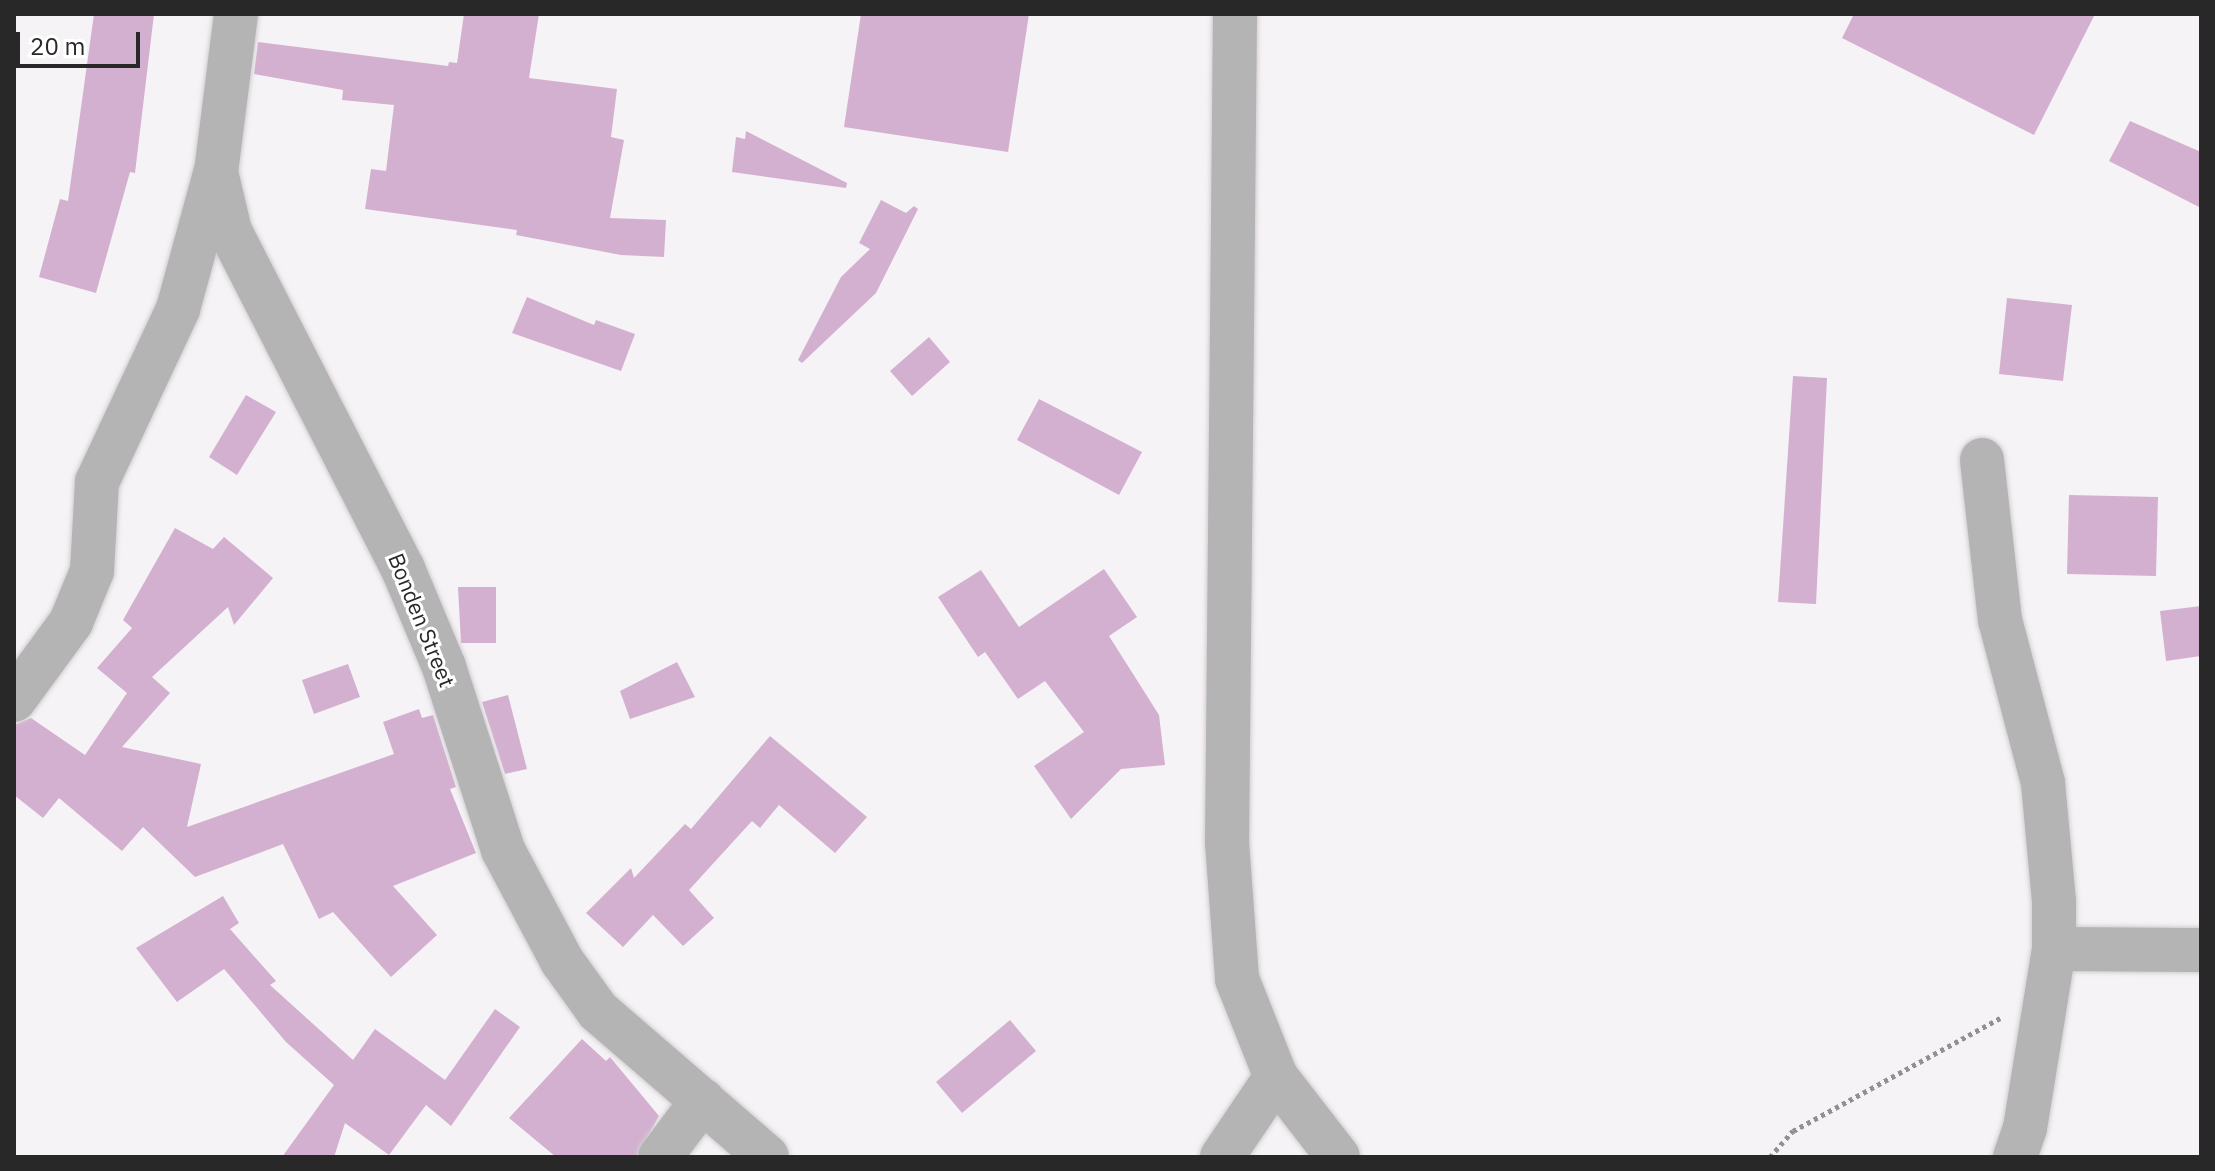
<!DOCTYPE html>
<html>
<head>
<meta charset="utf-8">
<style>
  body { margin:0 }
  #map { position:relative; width:2215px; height:1171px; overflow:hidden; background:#f6f3f6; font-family:"IBM Plex Sans",sans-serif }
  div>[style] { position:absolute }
  .building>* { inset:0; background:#d4b0d0 }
  .path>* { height:5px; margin-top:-2.5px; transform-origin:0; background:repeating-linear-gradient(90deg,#929092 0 4px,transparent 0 8px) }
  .roads { filter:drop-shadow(0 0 2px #d1ced1) drop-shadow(0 0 2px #d1ced1) }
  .minor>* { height:44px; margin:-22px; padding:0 22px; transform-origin:22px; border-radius:22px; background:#b5b4b5 }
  span { translate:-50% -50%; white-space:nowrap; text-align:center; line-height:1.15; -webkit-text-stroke:6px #fff; paint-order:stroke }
  .street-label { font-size:22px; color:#292829 }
  .frame { position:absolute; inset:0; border:16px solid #292829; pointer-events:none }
  .scale { position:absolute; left:16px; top:32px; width:124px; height:36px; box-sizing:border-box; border:4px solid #292829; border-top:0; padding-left:10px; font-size:24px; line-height:28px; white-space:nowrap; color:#292829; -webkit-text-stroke:6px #fff; paint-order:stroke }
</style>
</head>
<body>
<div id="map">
  <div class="building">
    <div style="clip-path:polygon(94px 14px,154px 14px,135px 173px,130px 172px,96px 293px,39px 277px,60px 199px,68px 201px)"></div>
    <div style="clip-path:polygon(464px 14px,539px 14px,529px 78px,617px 89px,611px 137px,624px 140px,610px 218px,666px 220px,664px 257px,621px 255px,516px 235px,517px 230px,365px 209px,371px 169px,386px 171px,394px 105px,342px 100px,343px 90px,254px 74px,258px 42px,448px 66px,449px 62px,457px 63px)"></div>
    <div style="clip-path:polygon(861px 14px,1029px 14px,1008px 152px,844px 127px)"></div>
    <div style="clip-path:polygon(1854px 14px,2095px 14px,2034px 135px,1842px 38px)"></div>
    <div style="clip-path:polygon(2130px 121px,2201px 152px,2201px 208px,2109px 161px)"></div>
    <div style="clip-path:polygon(746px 131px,847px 183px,846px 188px,732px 172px,736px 137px,745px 139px)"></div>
    <div style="clip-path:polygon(881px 200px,906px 213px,914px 206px,918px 209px,876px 293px,802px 363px,798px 360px,841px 277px,870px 249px,859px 243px)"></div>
    <div style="clip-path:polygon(527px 297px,594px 325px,596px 320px,635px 334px,621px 371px,512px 333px)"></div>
    <div style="clip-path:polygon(2007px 298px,2072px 305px,2063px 381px,1999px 374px)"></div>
    <div style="clip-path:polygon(929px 337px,950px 362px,912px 396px,890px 371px)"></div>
    <div style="clip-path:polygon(1793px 376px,1827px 378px,1816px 604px,1778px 602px)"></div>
    <div style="clip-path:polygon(246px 395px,276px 412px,237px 475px,209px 457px)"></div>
    <div style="clip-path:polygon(1039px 399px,1142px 452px,1119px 495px,1017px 440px)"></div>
    <div style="clip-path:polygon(2069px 495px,2158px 497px,2156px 576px,2067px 574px)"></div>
    <div style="clip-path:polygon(175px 528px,213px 549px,224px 537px,273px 578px,234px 625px,228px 607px,152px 677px,170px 693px,122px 747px,201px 764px,187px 827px,394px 754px,383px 722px,419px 709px,422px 718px,433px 715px,456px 787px,450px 789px,476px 853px,393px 886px,437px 935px,391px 977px,333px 912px,319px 919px,283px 844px,195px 877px,143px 827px,122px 851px,59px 798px,43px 818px,14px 795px,14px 725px,31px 718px,85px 755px,127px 693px,97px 668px,132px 628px,123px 620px)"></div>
    <div style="clip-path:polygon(1104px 569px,1137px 617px,1109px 636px,1159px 715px,1165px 765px,1121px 769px,1071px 819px,1034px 766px,1084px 732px,1045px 681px,1018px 699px,985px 652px,978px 657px,938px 597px,981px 570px,1019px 627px)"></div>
    <div style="clip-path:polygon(458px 587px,496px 587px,496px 643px,461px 643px)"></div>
    <div style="clip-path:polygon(2201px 606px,2201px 656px,2166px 661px,2160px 611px)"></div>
    <div style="clip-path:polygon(677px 662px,695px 697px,630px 719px,620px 691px)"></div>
    <div style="clip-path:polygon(348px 664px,360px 697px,314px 714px,302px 680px)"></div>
    <div style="clip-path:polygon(508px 695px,527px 769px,505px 774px,482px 702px)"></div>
    <div style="clip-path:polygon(770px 736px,867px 817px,835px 853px,779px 805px,760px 828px,752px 821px,689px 890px,714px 918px,683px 946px,653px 915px,623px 947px,586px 913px,631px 868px,634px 878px,685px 824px,691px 829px)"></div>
    <div style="clip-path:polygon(223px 896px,239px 923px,230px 929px,276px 981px,270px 985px,353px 1060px,375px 1029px,445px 1080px,495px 1009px,520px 1027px,451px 1126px,426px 1105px,389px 1155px,345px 1123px,334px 1157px,282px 1157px,334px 1085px,286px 1042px,224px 969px,177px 1002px,136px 948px)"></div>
    <div style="clip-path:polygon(1010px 1020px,1036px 1051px,962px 1113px,936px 1082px)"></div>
    <div style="clip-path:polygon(582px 1039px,606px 1061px,610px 1057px,659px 1116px,636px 1157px,556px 1157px,509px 1118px)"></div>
  </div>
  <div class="path">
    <div style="left:1770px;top:1157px;width:35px;rotate:-49deg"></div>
    <div style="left:1793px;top:1131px;width:236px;rotate:-28.6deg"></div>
  </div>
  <div class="roads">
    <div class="minor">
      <div style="left:236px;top:14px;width:159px;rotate:97.2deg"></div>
      <div style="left:216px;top:172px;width:61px;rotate:76.7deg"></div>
      <div style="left:230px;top:231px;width:380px;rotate:62.9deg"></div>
      <div style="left:403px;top:569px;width:106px;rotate:67.3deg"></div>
      <div style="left:444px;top:667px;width:192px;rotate:72.1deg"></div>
      <div style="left:503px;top:850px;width:126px;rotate:62deg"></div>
      <div style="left:562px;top:961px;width:62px;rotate:54.2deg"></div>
      <div style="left:598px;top:1011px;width:223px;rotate:40.8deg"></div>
      <div style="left:1235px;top:14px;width:828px;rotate:90.55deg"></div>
      <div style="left:1227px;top:842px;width:137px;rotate:85.8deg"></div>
      <div style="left:1237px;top:979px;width:105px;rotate:68.3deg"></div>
      <div style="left:1276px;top:1077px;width:101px;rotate:52.2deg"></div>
      <div style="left:1982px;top:460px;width:161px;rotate:83.6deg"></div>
      <div style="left:2000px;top:620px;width:169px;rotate:75.2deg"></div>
      <div style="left:2043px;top:783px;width:120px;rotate:84.7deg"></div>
      <div style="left:2054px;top:902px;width:47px;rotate:90deg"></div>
      <div style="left:2054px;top:949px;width:181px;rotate:99.2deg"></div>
      <div style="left:2025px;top:1128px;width:31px;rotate:109deg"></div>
      <div style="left:14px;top:700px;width:97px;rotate:-53.8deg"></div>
      <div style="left:71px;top:622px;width:55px;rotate:-67.6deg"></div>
      <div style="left:92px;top:571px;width:89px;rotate:-86.8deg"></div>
      <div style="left:97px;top:482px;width:191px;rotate:-64.9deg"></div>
      <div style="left:178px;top:309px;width:140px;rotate:-74.7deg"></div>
      <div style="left:2054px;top:949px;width:147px;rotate:0.4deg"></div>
      <div style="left:660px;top:1157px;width:71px;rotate:-53deg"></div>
      <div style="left:1222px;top:1157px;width:97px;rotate:-56deg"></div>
    </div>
  </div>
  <div class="street-label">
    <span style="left:422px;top:620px;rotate:68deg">Bonden Street</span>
  </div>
  <div class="frame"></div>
  <div class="scale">20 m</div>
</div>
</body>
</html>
